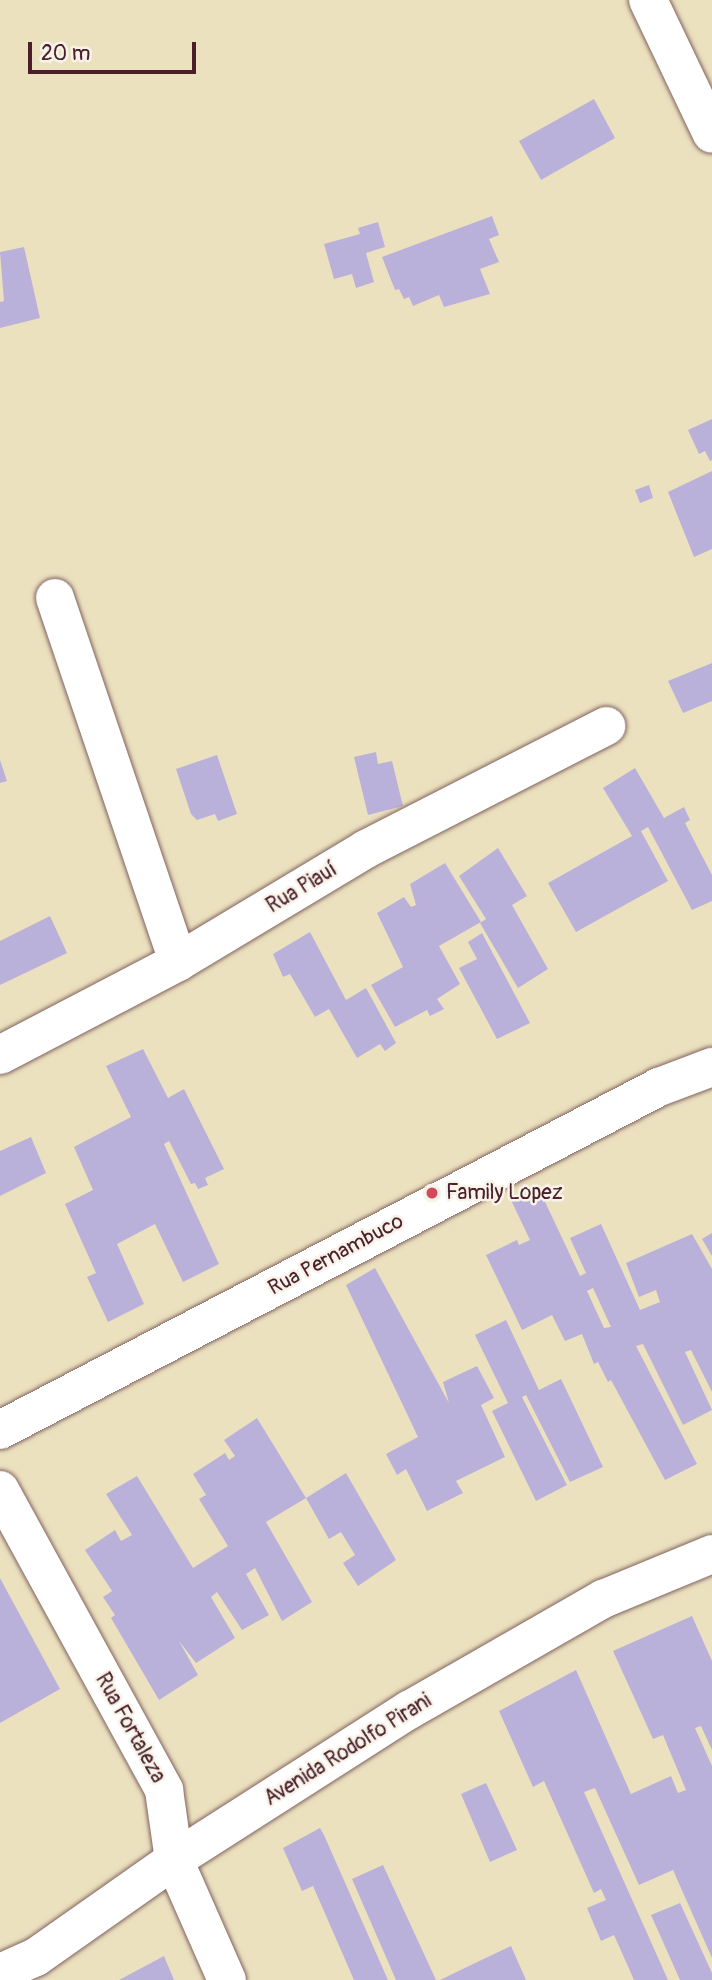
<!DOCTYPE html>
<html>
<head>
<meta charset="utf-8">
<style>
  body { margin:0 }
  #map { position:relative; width:712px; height:1980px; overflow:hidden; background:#ebe1bf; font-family:Pangolin,sans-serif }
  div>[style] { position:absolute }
  .building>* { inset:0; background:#bab1db }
  .roads { filter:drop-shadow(0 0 2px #82635f) drop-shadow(0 0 2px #82635f) }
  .minor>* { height:38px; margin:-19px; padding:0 19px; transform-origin:19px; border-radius:19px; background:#fff }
  .secondary>* { height:38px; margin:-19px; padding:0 19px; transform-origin:19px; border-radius:19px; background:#fff }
  .dots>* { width:19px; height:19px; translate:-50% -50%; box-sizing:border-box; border:4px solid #f7f3e8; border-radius:50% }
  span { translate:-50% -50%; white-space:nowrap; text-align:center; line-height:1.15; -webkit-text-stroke:5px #f7f3e8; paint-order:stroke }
  .street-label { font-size:21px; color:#4a1f2b }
  .poi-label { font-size:21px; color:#4a1f2b }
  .left { translate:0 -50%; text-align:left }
  .scale { position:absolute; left:28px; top:42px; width:168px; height:32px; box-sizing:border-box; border:4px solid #4a1f2b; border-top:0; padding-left:9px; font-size:21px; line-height:24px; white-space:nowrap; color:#4a1f2b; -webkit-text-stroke:5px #f7f3e8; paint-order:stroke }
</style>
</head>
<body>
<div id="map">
  <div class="building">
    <div style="clip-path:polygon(594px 99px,615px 138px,541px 180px,519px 141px)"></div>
    <div style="clip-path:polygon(492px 216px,499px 235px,489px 239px,499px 262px,480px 269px,490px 294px,444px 307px,439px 295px,413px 306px,409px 297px,404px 299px,399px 289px,395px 290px,382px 257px)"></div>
    <div style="clip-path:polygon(378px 222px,385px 247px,366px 253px,374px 282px,356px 288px,352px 274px,334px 279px,324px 244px,360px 234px,358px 228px)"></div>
    <div style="clip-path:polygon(24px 247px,40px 318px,0 328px,0 302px,4px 301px,0 252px)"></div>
    <div style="clip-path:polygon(712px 419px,712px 460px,710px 461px,705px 451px,699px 454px,688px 430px)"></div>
    <div style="clip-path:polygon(712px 471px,712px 549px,694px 557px,668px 492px)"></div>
    <div style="clip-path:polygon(649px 485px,653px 498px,640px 503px,635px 490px)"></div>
    <div style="clip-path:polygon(712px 663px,712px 701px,683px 713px,668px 681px)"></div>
    <div style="clip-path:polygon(376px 752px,378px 764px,392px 761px,403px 806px,368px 815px,354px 757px)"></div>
    <div style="clip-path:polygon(217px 755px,237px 814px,218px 821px,215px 814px,197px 820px,191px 814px,176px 769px)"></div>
    <div style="clip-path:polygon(0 760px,7px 781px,0 783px)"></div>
    <div style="clip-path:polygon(635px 768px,664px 818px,684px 807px,690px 820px,685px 823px,712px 875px,712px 901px,692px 910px,648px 827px,641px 831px,668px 881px,576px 932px,548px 883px,632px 836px,603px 788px)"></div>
    <div style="clip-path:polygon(498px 848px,527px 896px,512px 905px,548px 969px,518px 988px,480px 923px,486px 919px,459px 876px)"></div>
    <div style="clip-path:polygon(445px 863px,481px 922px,439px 946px,460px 984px,437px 999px,444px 1009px,430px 1016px,427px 1010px,395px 1027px,371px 985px,403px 967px,377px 913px,404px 897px,411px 907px,416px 905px,410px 884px)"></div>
    <div style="clip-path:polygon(50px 916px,67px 953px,0 985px,0 941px)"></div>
    <div style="clip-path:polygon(310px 932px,346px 1000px,366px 988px,396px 1043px,385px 1051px,380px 1044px,357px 1058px,329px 1009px,315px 1017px,290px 974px,283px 977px,273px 954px)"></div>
    <div style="clip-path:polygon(482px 933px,530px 1023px,497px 1039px,459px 968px,477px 959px,468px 942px)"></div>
    <div style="clip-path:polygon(143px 1049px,168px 1098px,184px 1089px,224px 1169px,205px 1178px,208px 1185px,198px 1189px,195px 1183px,191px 1184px,169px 1141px,164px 1144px,219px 1264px,183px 1282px,155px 1224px,117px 1244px,144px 1304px,108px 1322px,87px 1277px,96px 1273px,65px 1204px,93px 1190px,74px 1147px,131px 1117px,106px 1066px)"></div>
    <div style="clip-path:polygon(31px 1137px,46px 1173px,0 1196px,0 1151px)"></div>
    <div style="clip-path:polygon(evenodd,539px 1189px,580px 1276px,586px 1273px,570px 1238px,601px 1224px,640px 1310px,660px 1302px,656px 1290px,639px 1297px,626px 1263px,692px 1234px,712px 1269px,712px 1392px,691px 1350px,685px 1352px,712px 1410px,683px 1425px,643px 1344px,636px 1346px,697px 1464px,665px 1480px,611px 1380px,608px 1382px,598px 1362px,594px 1364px,582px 1334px,565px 1341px,552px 1315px,522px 1330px,486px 1255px,517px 1240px,519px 1245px,530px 1240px,511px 1200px,539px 1189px,593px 1288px,611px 1327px,604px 1328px,587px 1291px,593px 1288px)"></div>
    <div style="clip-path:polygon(712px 1233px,712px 1256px,702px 1239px)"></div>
    <div style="clip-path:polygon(375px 1268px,449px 1403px,443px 1382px,477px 1366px,494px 1398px,481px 1405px,505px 1457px,456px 1481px,463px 1493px,427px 1511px,406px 1469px,397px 1475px,386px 1454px,418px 1437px,346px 1285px)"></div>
    <div style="clip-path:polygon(506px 1320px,539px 1390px,561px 1379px,603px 1467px,570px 1482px,526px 1395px,522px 1397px,567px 1485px,536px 1501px,492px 1411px,508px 1403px,475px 1335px)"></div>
    <div style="clip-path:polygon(257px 1418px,306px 1498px,266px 1522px,312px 1602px,282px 1621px,255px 1568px,246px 1574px,269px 1615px,242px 1630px,217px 1592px,211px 1597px,235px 1638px,196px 1663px,179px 1641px,198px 1675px,159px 1700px,111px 1618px,115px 1615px,103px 1597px,112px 1591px,85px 1550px,115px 1530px,121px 1541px,132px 1535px,106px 1494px,137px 1476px,193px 1568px,228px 1546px,199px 1499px,206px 1495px,193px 1474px,225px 1453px,229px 1460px,235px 1456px,224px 1440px)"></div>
    <div style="clip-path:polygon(346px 1473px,396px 1560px,358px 1586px,343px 1563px,355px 1555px,341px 1532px,329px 1539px,306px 1498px)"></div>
    <div style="clip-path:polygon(0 1578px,60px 1689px,0 1723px)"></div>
    <div style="clip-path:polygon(692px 1616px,712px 1661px,712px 1750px,701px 1726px,695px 1728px,712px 1766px,712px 1958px,673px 1870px,639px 1885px,595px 1788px,584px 1792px,668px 1980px,634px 1980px,614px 1935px,601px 1941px,587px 1908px,606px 1900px,601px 1889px,594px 1893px,544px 1781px,533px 1787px,499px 1711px,576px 1670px,631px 1794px,671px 1776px,678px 1793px,686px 1790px,663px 1735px,653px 1739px,613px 1651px)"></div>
    <div style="clip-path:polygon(486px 1783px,517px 1850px,490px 1862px,461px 1794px)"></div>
    <div style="clip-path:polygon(320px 1828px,324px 1835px,388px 1980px,354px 1980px,313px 1886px,302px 1891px,283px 1848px)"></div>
    <div style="clip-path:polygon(383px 1865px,436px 1980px,396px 1980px,352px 1879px)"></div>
    <div style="clip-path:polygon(680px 1903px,712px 1973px,712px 1980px,680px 1980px,651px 1915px)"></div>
    <div style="clip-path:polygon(511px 1946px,526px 1980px,440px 1980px,473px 1964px)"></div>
    <div style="clip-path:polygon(164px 1956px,174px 1980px,119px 1980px)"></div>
  </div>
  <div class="roads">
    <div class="minor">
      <div style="left:55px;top:598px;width:384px;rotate:71.3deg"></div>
      <div style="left:0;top:1055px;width:201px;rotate:-27.6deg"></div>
      <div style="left:178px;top:962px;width:219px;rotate:-31deg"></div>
      <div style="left:366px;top:849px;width:270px;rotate:-27.1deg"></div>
      <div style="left:0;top:1430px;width:743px;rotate:-27.5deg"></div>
      <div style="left:659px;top:1087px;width:57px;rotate:-20.7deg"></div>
      <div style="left:0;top:1490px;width:342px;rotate:61.3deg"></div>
      <div style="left:164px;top:1790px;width:71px;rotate:81.9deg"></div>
      <div style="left:174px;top:1860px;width:131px;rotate:66.2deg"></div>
    </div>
    <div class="secondary">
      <div style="left:648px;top:0;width:148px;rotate:64.5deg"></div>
      <div style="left:0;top:1973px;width:39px;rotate:-24deg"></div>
      <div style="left:36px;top:1957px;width:169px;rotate:-35.1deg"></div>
      <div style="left:174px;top:1860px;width:279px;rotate:-32.6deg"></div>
      <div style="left:409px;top:1710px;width:224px;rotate:-29.8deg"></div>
      <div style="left:603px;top:1599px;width:118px;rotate:-22.4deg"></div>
    </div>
  </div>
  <div class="dots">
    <div style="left:432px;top:1193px;background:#d1495b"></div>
  </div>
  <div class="street-label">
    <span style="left:302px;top:888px;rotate:-31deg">Rua Piauí</span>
    <span style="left:336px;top:1255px;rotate:-28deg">Rua Pernambuco</span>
    <span style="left:130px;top:1728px;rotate:61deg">Rua Fortaleza</span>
    <span style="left:348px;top:1750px;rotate:-32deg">Avenida Rodolfo Pirani</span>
  </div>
  <div class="poi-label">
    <span class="left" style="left:446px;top:1193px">Family Lopez</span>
  </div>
  <div class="scale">20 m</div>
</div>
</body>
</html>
